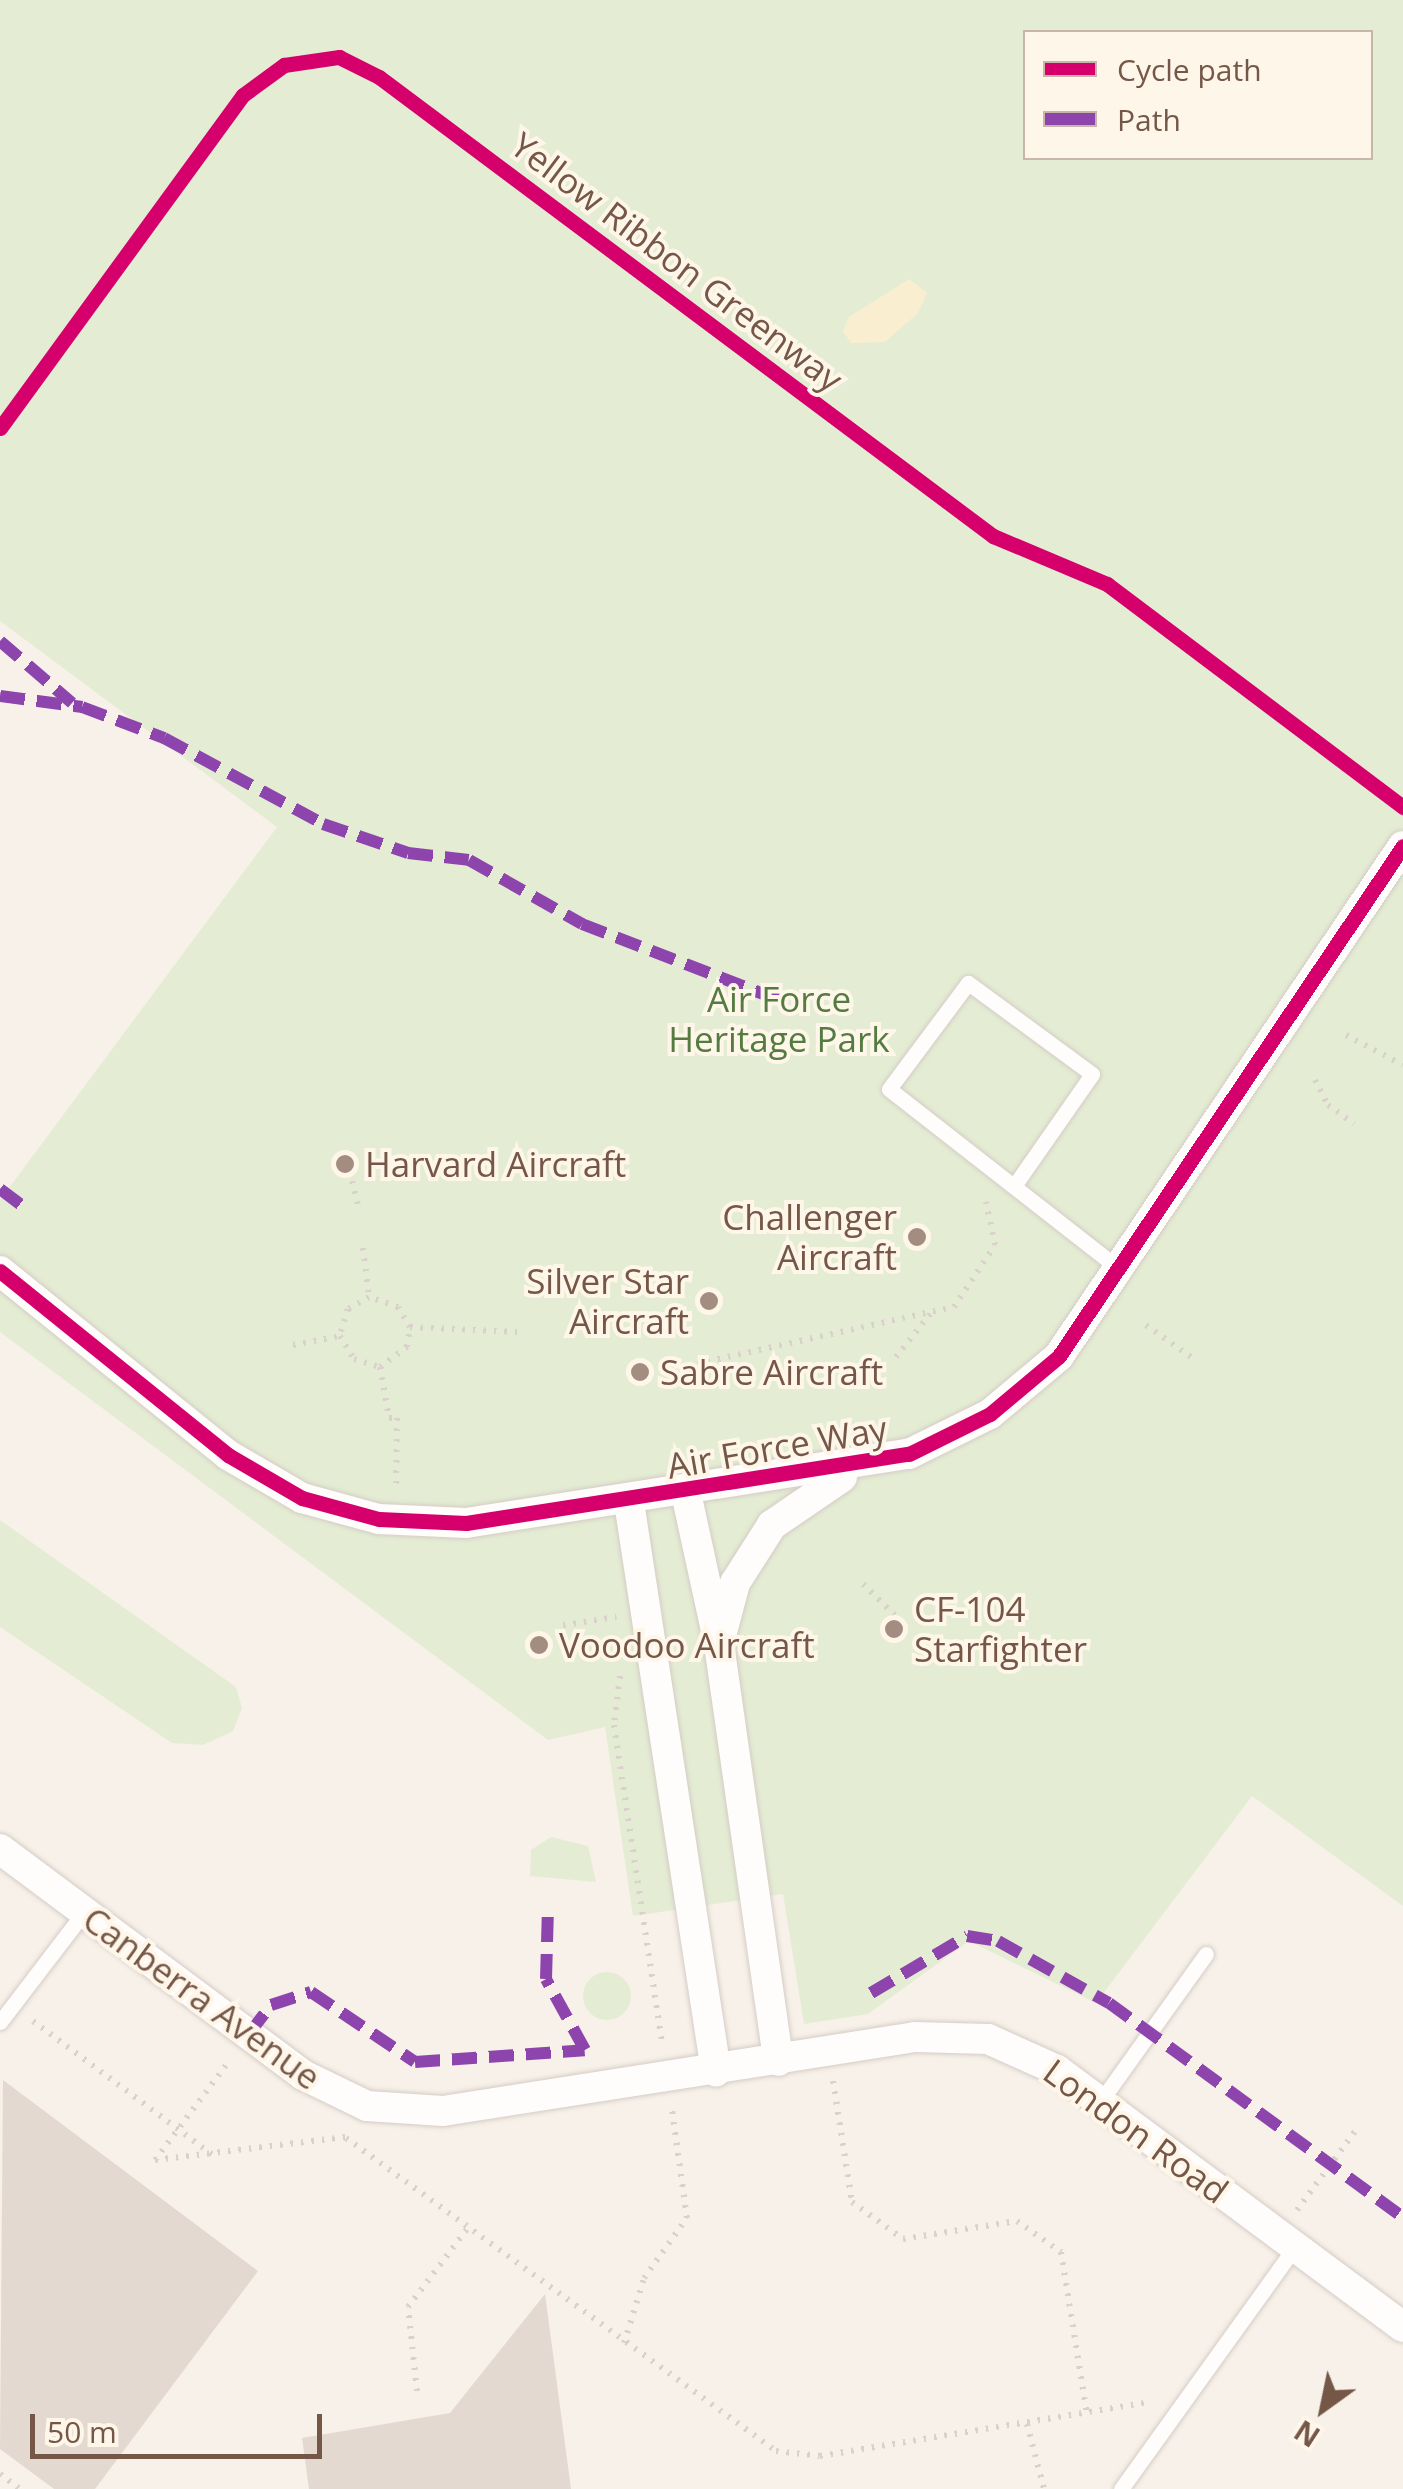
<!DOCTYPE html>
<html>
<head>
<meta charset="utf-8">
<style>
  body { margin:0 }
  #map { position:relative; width:1403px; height:2489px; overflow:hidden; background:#f7f1e9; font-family:"Open Sans",sans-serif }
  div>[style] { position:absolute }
  .green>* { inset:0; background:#e4edd3 }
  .round { border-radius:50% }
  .sand>* { inset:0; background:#faeed1 }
  .building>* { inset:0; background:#e3d9d1 }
  .path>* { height:6px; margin-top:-3px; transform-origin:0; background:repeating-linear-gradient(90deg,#dad1cc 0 2.5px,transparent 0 10.5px) }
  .roads { filter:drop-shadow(0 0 2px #d5ccc6) drop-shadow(0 0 2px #d5ccc6) }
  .service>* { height:15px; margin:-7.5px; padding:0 7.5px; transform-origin:7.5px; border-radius:7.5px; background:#fefdfc }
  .minor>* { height:30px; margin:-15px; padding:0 15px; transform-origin:15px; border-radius:15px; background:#fefdfc }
  .quiet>* { height:12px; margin-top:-6px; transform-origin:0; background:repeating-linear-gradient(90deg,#8e44ad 0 25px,transparent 0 37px) }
  .cycleway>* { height:15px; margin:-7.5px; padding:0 7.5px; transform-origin:7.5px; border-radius:7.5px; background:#d6006c }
  .dots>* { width:28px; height:28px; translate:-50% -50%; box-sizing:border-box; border:5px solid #fff6ea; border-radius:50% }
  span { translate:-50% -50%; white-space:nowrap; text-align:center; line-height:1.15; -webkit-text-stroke:8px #fff6ea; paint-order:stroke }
  .street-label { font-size:35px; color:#755748 }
  .park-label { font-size:35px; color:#547b40 }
  .poi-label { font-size:35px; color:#755748 }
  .left { translate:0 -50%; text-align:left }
  .right { translate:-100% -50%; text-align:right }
  .legend { position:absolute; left:1023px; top:30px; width:350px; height:130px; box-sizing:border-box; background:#fff6ea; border:2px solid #c8b6a9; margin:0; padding:12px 18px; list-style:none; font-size:30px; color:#755748 }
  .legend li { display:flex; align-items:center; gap:20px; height:50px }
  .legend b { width:50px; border:2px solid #c8b6a9 }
  .north { position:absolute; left:1273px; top:2359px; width:100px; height:100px; -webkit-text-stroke:8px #fff6ea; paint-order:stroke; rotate:213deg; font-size:28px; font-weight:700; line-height:40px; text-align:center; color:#755748 }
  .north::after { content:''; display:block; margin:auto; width:35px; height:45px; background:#755748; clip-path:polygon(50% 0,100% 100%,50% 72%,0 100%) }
  .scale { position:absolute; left:30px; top:2414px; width:292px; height:45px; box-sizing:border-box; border:5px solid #755748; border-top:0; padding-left:12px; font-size:30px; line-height:35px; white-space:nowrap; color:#755748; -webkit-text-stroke:8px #fff6ea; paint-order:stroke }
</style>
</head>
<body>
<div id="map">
  <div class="green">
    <div style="clip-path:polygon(evenodd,0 0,1403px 0,1403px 1906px,1252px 1796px,1096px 2003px,969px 1941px,868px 2014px,804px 2024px,783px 1894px,633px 1916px,605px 1727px,548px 1740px,0 1332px,0 1200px,277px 827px,0 621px,0 0,1026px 32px,1370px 32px,1370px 158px,1026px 158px,1026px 32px)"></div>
    <div style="clip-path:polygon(0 1520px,236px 1687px,242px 1708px,233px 1731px,203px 1745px,172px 1743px,0 1627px)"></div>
    <div style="clip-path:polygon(551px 1837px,588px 1846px,596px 1882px,530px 1876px,531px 1850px)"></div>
    <div class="round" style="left:583px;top:1972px;width:48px;height:48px"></div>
  </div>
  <div class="sand">
    <div style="clip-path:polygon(909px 279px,927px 293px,918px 313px,885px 342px,851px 343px,843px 331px,849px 317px)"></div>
  </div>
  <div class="building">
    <div style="clip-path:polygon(3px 2080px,258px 2271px,95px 2489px,54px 2489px,0 2449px)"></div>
    <div style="clip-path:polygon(545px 2294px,571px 2489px,309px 2489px,302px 2438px,450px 2413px)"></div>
  </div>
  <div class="path">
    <div style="left:1346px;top:1035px;width:64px;rotate:27.8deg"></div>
    <div style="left:1315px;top:1080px;width:28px;rotate:63deg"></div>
    <div style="left:1328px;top:1105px;width:32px;rotate:36deg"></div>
    <div style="left:352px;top:1181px;width:30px;rotate:76deg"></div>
    <div style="left:363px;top:1248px;width:49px;rotate:83deg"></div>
    <div style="left:1146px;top:1325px;width:55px;rotate:35.4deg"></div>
    <div style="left:410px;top:1327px;width:110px;rotate:2.6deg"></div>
    <div style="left:293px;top:1345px;width:48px;rotate:-10.8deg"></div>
    <div style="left:896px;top:1357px;width:56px;rotate:-51.5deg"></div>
    <div style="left:687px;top:1366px;width:273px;rotate:-12.5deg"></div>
    <div style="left:954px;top:1307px;width:74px;rotate:-56.5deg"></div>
    <div style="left:995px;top:1245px;width:44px;rotate:-101.8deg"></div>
    <div style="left:380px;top:1367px;width:34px;rotate:-37deg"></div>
    <div style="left:407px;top:1347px;width:20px;rotate:-81deg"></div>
    <div style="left:410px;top:1327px;width:23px;rotate:-121deg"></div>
    <div style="left:398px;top:1307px;width:31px;rotate:-161deg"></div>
    <div style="left:369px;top:1297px;width:24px;rotate:150deg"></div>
    <div style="left:348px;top:1309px;width:28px;rotate:107deg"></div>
    <div style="left:340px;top:1336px;width:27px;rotate:59deg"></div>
    <div style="left:354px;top:1359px;width:27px;rotate:17deg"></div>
    <div style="left:380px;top:1367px;width:52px;rotate:80deg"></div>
    <div style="left:389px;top:1418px;width:8px"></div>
    <div style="left:397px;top:1418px;width:71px;rotate:90.8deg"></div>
    <div style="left:863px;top:1584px;width:56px;rotate:44.3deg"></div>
    <div style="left:903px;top:1623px;width:27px;rotate:141deg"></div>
    <div style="left:563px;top:1625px;width:54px;rotate:-8.6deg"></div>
    <div style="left:620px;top:1676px;width:49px;rotate:97deg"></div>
    <div style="left:614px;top:1725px;width:322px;rotate:81.4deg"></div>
    <div style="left:33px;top:2021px;width:224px;rotate:36.7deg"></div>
    <div style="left:833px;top:2081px;width:122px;rotate:81.1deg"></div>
    <div style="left:852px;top:2202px;width:63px;rotate:36deg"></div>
    <div style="left:903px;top:2239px;width:115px;rotate:-9deg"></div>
    <div style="left:1017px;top:2221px;width:54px;rotate:35.2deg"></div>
    <div style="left:1061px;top:2252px;width:164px;rotate:80.9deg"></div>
    <div style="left:346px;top:2138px;width:532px;rotate:36.05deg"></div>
    <div style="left:776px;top:2451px;width:44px;rotate:6.5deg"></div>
    <div style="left:820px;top:2456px;width:335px;rotate:-9.3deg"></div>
    <div style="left:155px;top:2160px;width:192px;rotate:-6.9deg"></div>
    <div style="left:155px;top:2160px;width:124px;rotate:-53.2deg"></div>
    <div style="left:1297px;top:2210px;width:99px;rotate:-53.6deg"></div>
    <div style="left:624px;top:2343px;width:68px;rotate:-72.9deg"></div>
    <div style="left:644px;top:2278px;width:74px;rotate:-54.4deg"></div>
    <div style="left:687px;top:2218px;width:109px;rotate:-97.9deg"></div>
    <div style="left:417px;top:2391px;width:84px;rotate:-96.1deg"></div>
    <div style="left:408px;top:2307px;width:98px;rotate:-52.9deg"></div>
    <div style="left:1027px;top:2424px;width:67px;rotate:75.3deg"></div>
    <div style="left:0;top:2474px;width:25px;rotate:37deg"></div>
  </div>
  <div class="roads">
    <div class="service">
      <div style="left:1014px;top:1186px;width:136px;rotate:-55.1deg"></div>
      <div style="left:1092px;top:1074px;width:154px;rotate:-143.7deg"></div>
      <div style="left:968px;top:983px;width:132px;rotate:126.7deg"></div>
      <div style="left:889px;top:1089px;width:294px;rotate:38deg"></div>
      <div style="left:0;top:2022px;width:138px;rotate:-52.6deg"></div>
      <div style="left:1100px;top:2102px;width:182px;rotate:-54.4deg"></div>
      <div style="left:1121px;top:2489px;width:298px;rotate:-54.3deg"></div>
    </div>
    <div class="minor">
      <div style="left:0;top:1271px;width:293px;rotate:38.9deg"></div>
      <div style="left:228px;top:1455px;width:86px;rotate:30.2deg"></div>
      <div style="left:302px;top:1498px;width:80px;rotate:15.3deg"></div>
      <div style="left:379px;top:1519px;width:87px;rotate:2.6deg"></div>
      <div style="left:466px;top:1523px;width:448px;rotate:-8.9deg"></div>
      <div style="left:909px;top:1454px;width:90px;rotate:-26.3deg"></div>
      <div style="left:990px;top:1414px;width:90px;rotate:-40deg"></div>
      <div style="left:1059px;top:1356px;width:615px;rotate:-56deg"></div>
      <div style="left:686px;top:1493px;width:155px;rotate:77.7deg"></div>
      <div style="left:719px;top:1644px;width:421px;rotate:81.9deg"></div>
      <div style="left:629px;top:1502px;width:576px;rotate:81.31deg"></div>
      <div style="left:721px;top:1636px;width:55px;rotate:-75.2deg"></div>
      <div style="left:735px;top:1583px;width:69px;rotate:-57.5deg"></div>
      <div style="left:772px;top:1525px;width:85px;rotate:-34.4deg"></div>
      <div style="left:0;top:1849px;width:378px;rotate:36.7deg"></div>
      <div style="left:303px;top:2075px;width:71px;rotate:25.8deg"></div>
      <div style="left:367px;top:2106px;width:76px;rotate:3.8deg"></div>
      <div style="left:443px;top:2111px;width:478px;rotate:-8.9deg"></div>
      <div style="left:915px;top:2037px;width:73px;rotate:1.6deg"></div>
      <div style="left:988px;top:2039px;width:76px;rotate:24.2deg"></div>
      <div style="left:1057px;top:2070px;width:431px;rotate:36.6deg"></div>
    </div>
  </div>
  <div class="quiet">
    <div style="left:0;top:641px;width:95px;rotate:40.7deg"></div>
    <div style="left:0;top:696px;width:83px;rotate:7.6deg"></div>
    <div style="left:82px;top:707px;width:88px;rotate:20.7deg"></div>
    <div style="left:164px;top:738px;width:181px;rotate:28.4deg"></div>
    <div style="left:323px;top:824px;width:90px;rotate:18.8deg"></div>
    <div style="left:408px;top:853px;width:61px;rotate:6.5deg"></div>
    <div style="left:469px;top:860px;width:130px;rotate:29.5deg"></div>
    <div style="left:582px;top:924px;width:220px;rotate:21.1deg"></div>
    <div style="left:0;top:1189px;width:26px;rotate:37deg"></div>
    <div style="left:871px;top:1993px;width:112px;rotate:-30.7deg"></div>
    <div style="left:967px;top:1936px;width:31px;rotate:9deg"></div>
    <div style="left:998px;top:1941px;width:127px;rotate:29.2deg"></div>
    <div style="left:1109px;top:2003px;width:364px;rotate:36.1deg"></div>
    <div style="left:249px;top:2034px;width:36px;rotate:-53deg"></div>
    <div style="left:271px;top:2005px;width:42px;rotate:-18deg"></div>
    <div style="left:311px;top:1992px;width:125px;rotate:33.9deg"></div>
    <div style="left:415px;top:2062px;width:170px;rotate:-4deg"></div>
    <div style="left:585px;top:2050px;width:81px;rotate:-118.8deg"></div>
    <div style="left:546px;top:1979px;width:71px;rotate:-88.4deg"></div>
  </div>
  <div class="cycleway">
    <div style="left:0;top:428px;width:412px;rotate:-53.9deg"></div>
    <div style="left:243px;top:95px;width:51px;rotate:-36.2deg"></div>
    <div style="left:284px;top:65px;width:56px;rotate:-8.3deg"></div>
    <div style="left:339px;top:57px;width:45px;rotate:26.6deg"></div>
    <div style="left:379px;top:77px;width:767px;rotate:36.78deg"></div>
    <div style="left:993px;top:536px;width:124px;rotate:22.8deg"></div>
    <div style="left:1107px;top:584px;width:371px;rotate:37deg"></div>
    <div style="left:0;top:1271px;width:293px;rotate:38.9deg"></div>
    <div style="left:228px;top:1455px;width:86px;rotate:30.2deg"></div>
    <div style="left:302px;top:1498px;width:80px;rotate:15.3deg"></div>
    <div style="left:379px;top:1519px;width:87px;rotate:2.6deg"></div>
    <div style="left:466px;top:1523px;width:448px;rotate:-8.9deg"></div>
    <div style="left:909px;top:1454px;width:90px;rotate:-26.3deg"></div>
    <div style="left:990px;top:1414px;width:90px;rotate:-40deg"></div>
    <div style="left:1059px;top:1356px;width:615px;rotate:-56deg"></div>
  </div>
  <div class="dots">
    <div style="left:345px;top:1164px;background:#a28d80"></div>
    <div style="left:917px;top:1237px;background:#a28d80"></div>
    <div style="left:709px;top:1301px;background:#a28d80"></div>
    <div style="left:640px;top:1372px;background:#a28d80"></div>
    <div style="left:894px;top:1629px;background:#a28d80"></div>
    <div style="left:539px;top:1645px;background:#a28d80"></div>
  </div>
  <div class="street-label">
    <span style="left:677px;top:262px;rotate:37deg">Yellow Ribbon Greenway</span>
    <span style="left:777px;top:1447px;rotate:-10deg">Air Force Way</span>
    <span style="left:202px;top:1998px;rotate:36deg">Canberra Avenue</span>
    <span style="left:1136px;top:2131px;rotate:36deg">London Road</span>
  </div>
  <div class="park-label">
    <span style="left:779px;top:1019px">Air Force<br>Heritage Park</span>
  </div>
  <div class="poi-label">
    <span class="left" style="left:365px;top:1164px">Harvard Aircraft</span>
    <span class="right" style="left:897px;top:1237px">Challenger<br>Aircraft</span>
    <span class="right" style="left:689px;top:1301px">Silver Star<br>Aircraft</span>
    <span class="left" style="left:660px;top:1372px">Sabre Aircraft</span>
    <span class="left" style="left:914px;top:1629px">CF-104<br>Starfighter</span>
    <span class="left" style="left:559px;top:1645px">Voodoo Aircraft</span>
  </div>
  <ul class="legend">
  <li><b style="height:12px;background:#d6006c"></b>Cycle path</li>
  <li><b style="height:12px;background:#8e44ad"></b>Path</li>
  </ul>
  <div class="north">N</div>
  <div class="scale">50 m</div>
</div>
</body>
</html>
